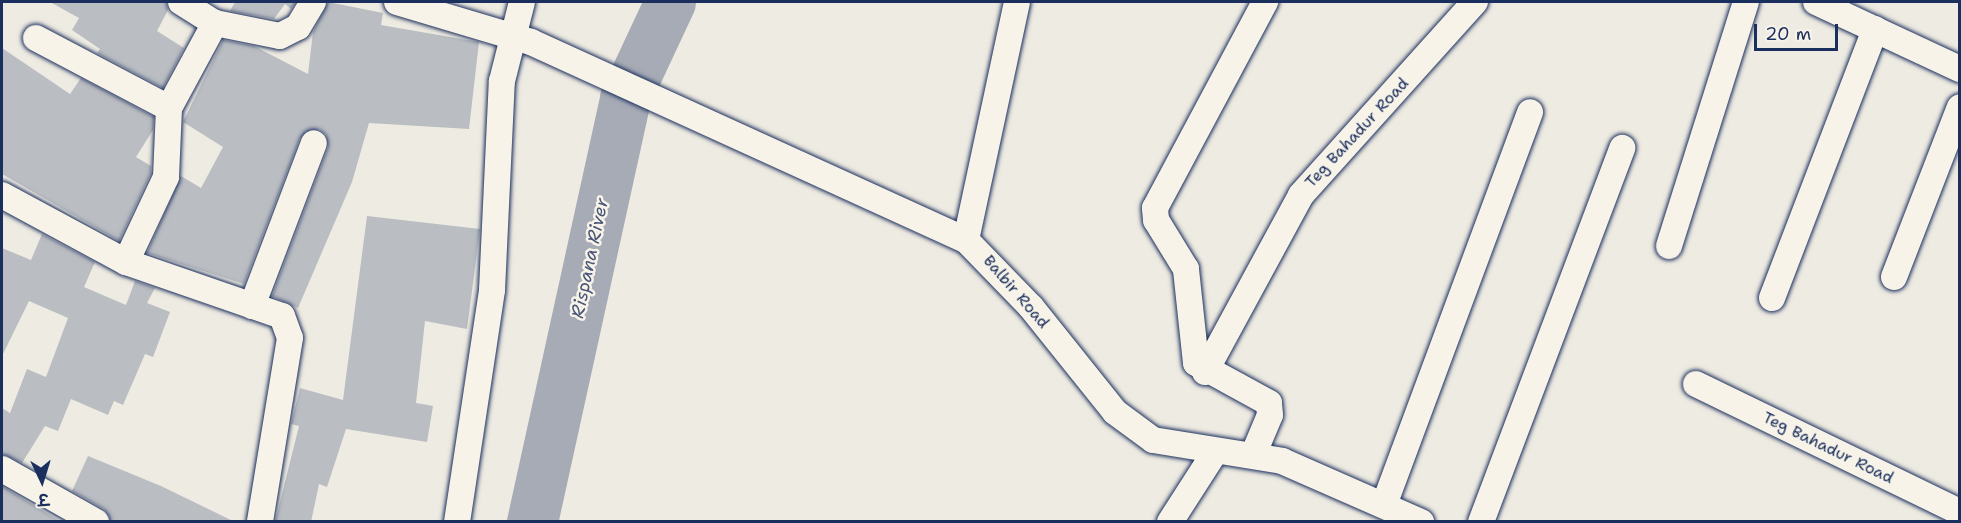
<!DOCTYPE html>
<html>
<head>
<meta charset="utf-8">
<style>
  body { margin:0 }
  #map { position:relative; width:1961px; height:523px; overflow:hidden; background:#eeebe2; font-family:"Shantell Sans","Playpen Sans Deva",sans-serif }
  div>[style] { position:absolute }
  .river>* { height:51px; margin:-25.5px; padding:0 25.5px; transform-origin:25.5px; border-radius:25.5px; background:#a6abb5 }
  .building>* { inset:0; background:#babdc2 }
  .roads { filter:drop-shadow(0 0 2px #1b2f5e) drop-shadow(0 0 2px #1b2f5e) }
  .minor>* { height:26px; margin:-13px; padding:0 13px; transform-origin:13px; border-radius:13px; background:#f7f3e8 }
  span { translate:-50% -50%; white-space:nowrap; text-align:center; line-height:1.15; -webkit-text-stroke:5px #f7f3e8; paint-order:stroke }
  .street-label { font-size:16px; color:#1b2f5e }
  .water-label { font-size:18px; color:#455478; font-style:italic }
  .frame { position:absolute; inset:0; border:3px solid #1b2f5e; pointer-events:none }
  .north { position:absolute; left:12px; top:451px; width:60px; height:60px; -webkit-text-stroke:4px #f7f3e8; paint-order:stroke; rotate:176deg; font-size:16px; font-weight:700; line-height:24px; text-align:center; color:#1b2f5e }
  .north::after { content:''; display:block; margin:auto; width:21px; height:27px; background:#1b2f5e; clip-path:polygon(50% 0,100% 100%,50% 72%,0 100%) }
  .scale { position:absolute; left:1754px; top:24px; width:84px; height:27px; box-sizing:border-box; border:3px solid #1b2f5e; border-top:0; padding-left:8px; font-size:18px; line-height:21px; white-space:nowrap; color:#1b2f5e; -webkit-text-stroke:4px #f7f3e8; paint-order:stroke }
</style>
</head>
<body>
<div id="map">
  <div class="river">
    <div style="left:532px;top:522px;width:434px;rotate:-77.6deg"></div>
    <div style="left:625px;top:98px;width:106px;rotate:-64.9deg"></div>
  </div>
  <div class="building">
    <div style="clip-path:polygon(50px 2px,166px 2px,168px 10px,157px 31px,184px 48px,163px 88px,97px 53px,100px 49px,72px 30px,79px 18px)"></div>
    <div style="clip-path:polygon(235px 2px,296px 2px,291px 9px,285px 4px,274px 19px,230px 11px)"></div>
    <div style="clip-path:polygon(328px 2px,383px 13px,381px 25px,479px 42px,469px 129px,369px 123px,352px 182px,298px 308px,272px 296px,328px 148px,326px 134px,319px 129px,300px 138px,244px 284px,147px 253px,181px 176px,201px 188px,223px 147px,183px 122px,223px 40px,254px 46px,308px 74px,313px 32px)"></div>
    <div style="clip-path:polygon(2px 48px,70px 94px,81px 78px,154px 117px,153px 130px,136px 157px,151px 166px,151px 173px,119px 241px,2px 174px)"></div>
    <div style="clip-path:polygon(367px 216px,480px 229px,467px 329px,425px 321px,416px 403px,433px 406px,427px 442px,346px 429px,327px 487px,319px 484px,311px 522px,275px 522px,299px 426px,291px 424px,300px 388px,343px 400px)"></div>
    <div style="clip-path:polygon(42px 234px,95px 262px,84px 287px,126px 305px,135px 281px,155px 288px,147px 303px,170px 312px,153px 357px,145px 354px,123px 405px,114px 401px,108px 415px,71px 399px,58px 431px,45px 426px,22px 463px,2px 454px,2px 408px,10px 413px,27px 369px,46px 377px,68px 318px,29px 301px,2px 356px,2px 248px,31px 260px)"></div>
    <div style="clip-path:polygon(88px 456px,161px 486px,235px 522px,111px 522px,104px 509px,72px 491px)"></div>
    <div style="clip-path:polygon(2px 486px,58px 520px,65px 522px,2px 522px)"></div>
  </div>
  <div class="roads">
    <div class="minor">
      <div style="left:181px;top:2px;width:40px;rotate:32deg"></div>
      <div style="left:215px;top:23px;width:66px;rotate:11.3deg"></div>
      <div style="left:280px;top:36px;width:20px;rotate:-27deg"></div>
      <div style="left:298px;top:27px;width:29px;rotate:-59deg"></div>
      <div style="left:397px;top:2px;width:140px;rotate:16.6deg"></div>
      <div style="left:531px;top:42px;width:478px;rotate:24.5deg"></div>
      <div style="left:966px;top:240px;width:93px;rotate:45.9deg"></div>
      <div style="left:1031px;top:307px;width:134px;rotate:51.3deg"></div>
      <div style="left:1115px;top:412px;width:47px;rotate:36.4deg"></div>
      <div style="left:1153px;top:440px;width:131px;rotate:9.2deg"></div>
      <div style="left:1282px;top:461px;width:152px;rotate:23.7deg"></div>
      <div style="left:1816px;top:2px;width:159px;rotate:25deg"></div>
      <div style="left:36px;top:38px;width:150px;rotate:27.8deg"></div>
      <div style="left:2px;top:195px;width:141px;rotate:28.4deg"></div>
      <div style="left:126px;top:262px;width:165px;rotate:19.1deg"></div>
      <div style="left:282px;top:316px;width:23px;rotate:70deg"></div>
      <div style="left:290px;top:338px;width:186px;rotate:99.3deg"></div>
      <div style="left:966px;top:240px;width:243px;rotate:-77.9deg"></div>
      <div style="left:1669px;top:246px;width:256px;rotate:-72.5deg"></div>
      <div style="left:126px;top:262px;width:94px;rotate:-64.8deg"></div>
      <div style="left:166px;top:177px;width:69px;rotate:-87.5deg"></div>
      <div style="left:169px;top:108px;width:97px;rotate:-61.6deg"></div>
      <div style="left:1894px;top:277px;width:182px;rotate:-68.8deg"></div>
      <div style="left:1772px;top:298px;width:288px;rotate:-69deg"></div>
      <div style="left:252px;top:306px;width:174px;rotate:-69.2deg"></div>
      <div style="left:1205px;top:372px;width:201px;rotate:-61.5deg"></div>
      <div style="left:1301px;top:195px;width:260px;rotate:-48deg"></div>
      <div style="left:1696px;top:384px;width:293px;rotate:25.9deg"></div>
      <div style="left:1254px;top:453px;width:41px;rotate:-67.2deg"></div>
      <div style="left:1270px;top:415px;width:12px;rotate:-95deg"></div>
      <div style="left:1269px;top:403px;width:83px;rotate:-151.3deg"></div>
      <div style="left:1196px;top:363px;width:95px;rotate:-96.1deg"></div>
      <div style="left:1186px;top:269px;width:57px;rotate:-121.5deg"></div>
      <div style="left:1156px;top:220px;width:12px;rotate:-95deg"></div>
      <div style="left:1155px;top:208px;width:234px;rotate:-61.9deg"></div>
      <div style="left:2px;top:469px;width:108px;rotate:29.4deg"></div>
      <div style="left:1384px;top:505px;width:419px;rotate:-69.6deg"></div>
      <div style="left:457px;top:522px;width:235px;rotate:-81.4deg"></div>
      <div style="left:492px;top:290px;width:209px;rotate:-87.3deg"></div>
      <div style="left:502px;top:81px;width:81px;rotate:-75.8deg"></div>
      <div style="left:1170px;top:522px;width:83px;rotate:-57.3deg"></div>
      <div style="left:1481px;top:522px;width:400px;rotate:-69.3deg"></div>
    </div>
  </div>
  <div class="street-label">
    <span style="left:1357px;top:133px;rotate:-47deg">Teg Bahadur Road</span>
    <span style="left:1016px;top:292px;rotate:49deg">Balbir Road</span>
    <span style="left:1828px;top:448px;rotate:26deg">Teg Bahadur Road</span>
  </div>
  <div class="water-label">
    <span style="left:590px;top:258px;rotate:-78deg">Rispana River</span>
  </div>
  <div class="frame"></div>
  <div class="north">उ</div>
  <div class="scale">20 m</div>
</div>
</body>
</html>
